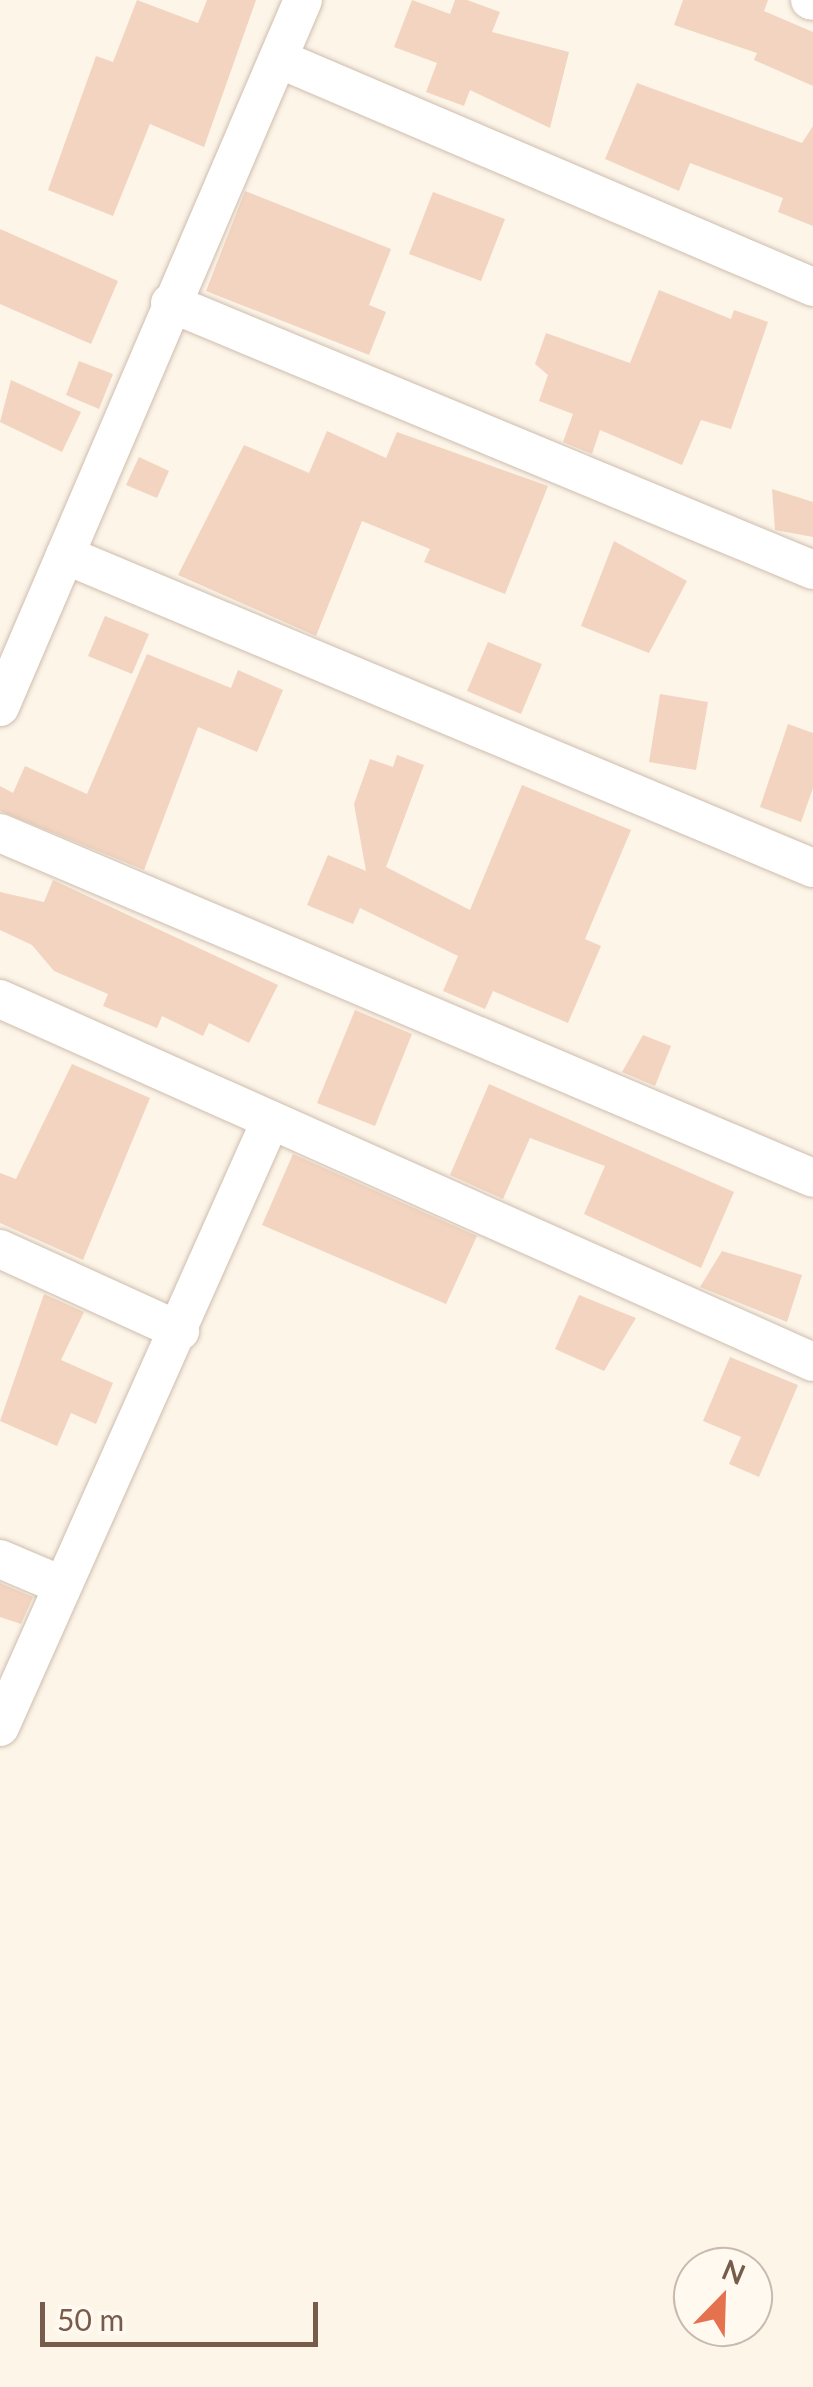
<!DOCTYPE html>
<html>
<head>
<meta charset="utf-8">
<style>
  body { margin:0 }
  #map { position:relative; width:813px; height:2387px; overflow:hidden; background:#fcf5e8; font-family:Lato,sans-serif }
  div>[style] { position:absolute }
  .building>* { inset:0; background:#f2d4c0 }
  .roads { filter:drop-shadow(0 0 2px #cfbdae) drop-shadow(0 0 2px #cfbdae) }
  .minor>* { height:38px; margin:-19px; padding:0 19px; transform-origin:19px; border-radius:19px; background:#fff }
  span { translate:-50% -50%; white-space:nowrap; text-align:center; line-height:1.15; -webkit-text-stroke:8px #fff9ef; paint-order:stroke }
  .north { position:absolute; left:673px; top:2247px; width:100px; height:100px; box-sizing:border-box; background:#fff9ef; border:2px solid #c9baae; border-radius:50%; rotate:23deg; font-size:28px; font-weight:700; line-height:40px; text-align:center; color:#775c4c }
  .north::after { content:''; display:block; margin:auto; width:35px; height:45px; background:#e5724e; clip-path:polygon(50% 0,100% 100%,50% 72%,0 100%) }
  .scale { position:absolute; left:40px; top:2302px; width:278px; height:45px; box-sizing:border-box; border:5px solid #775c4c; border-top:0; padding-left:12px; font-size:30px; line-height:35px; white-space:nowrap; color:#775c4c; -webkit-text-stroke:8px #fff9ef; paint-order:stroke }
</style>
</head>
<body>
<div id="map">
  <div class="building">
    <div style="clip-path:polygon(137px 0,198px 23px,207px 0,256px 0,204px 147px,150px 124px,113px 216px,48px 190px,96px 56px,113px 62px)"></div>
    <div style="clip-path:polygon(412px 0,450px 14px,455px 0,467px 0,500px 12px,492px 32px,569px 52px,550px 128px,470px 90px,464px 106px,426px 92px,437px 63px,394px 47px)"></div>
    <div style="clip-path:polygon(683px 0,768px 0,764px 11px,813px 32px,813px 86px,754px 60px,757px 53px,674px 25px)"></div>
    <div style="clip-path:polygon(637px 83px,802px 143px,813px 126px,813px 226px,778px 212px,783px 198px,690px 163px,679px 191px,605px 159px)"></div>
    <div style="clip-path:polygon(245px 191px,391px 249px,369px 305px,386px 312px,369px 355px,206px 291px)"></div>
    <div style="clip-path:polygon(433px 192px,505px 219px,481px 281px,409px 254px)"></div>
    <div style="clip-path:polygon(0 229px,118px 281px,91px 344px,0 304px)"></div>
    <div style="clip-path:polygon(659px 290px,731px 319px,734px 310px,768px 322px,731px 429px,701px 420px,682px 465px,600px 430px,592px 454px,563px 442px,573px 414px,539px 401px,548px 375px,535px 364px,546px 333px,630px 363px)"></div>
    <div style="clip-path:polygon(79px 361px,113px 374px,99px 409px,66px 395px)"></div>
    <div style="clip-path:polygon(11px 380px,81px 412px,62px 452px,0 422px)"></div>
    <div style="clip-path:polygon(327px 431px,386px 458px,397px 432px,548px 486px,505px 594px,424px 562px,430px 549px,362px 521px,316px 636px,178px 575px,244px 445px,309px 473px)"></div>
    <div style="clip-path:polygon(139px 457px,169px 471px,157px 498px,126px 485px)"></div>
    <div style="clip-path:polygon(772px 489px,813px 502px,813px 537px,775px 530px)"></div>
    <div style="clip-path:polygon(614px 541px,687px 581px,649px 653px,581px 626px)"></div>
    <div style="clip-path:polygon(105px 616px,149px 634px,132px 674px,88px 656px)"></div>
    <div style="clip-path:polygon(488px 642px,542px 664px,521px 714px,467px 691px)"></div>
    <div style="clip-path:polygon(147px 654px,231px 688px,238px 670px,283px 690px,257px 752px,198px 727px,144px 870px,0 811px,0 786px,13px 793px,25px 766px,87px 794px)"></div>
    <div style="clip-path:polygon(660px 694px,708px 702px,696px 770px,649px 762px)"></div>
    <div style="clip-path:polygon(788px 724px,813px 733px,813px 788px,801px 822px,760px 807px)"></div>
    <div style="clip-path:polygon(397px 755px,424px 765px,386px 867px,470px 910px,522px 785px,631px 830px,585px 939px,601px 946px,568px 1023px,493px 991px,485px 1009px,443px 991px,458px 956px,360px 908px,353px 924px,307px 905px,328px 855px,366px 871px,354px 804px,370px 759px,393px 767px)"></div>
    <div style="clip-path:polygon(53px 880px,278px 985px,249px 1043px,209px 1023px,203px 1036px,162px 1016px,157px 1028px,103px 1006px,108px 994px,54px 971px,32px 945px,0 930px,0 892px,44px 902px)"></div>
    <div style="clip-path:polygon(355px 1010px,412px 1034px,375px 1126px,317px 1103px)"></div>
    <div style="clip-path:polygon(643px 1035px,671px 1046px,655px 1086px,622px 1072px)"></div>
    <div style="clip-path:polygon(72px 1064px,150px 1098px,83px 1260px,0 1223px,0 1173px,16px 1179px)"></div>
    <div style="clip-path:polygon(489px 1084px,734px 1192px,701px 1268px,584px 1214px,605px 1166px,530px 1138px,503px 1199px,450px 1175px)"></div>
    <div style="clip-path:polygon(293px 1154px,477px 1236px,446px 1304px,262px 1225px)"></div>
    <div style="clip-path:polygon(722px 1251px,802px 1275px,787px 1322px,700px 1287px)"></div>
    <div style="clip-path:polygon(44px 1294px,84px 1312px,61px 1360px,113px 1383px,96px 1424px,71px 1413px,57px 1446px,0 1421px)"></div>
    <div style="clip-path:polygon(579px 1295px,636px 1318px,604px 1371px,555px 1349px)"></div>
    <div style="clip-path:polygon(730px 1357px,798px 1385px,759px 1477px,729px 1464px,741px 1437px,703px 1421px)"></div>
    <div style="clip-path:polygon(0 1583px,33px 1597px,21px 1624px,0 1617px)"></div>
  </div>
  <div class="roads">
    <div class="minor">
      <div style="left:810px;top:0;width:3px;rotate:18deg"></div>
      <div style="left:279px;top:59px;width:581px;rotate:23.12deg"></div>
      <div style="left:170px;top:303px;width:696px;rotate:22.55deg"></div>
      <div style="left:65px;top:555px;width:811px;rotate:22.71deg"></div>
      <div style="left:0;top:707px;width:769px;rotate:-66.8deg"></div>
      <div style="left:0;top:833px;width:883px;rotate:22.99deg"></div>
      <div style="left:0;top:999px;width:890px;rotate:24.06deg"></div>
      <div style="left:0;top:1249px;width:198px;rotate:24.5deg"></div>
      <div style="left:0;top:1559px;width:64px;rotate:23deg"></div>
      <div style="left:0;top:1727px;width:660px;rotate:-65.96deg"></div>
    </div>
  </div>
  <div class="north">N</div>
  <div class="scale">50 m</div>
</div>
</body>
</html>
